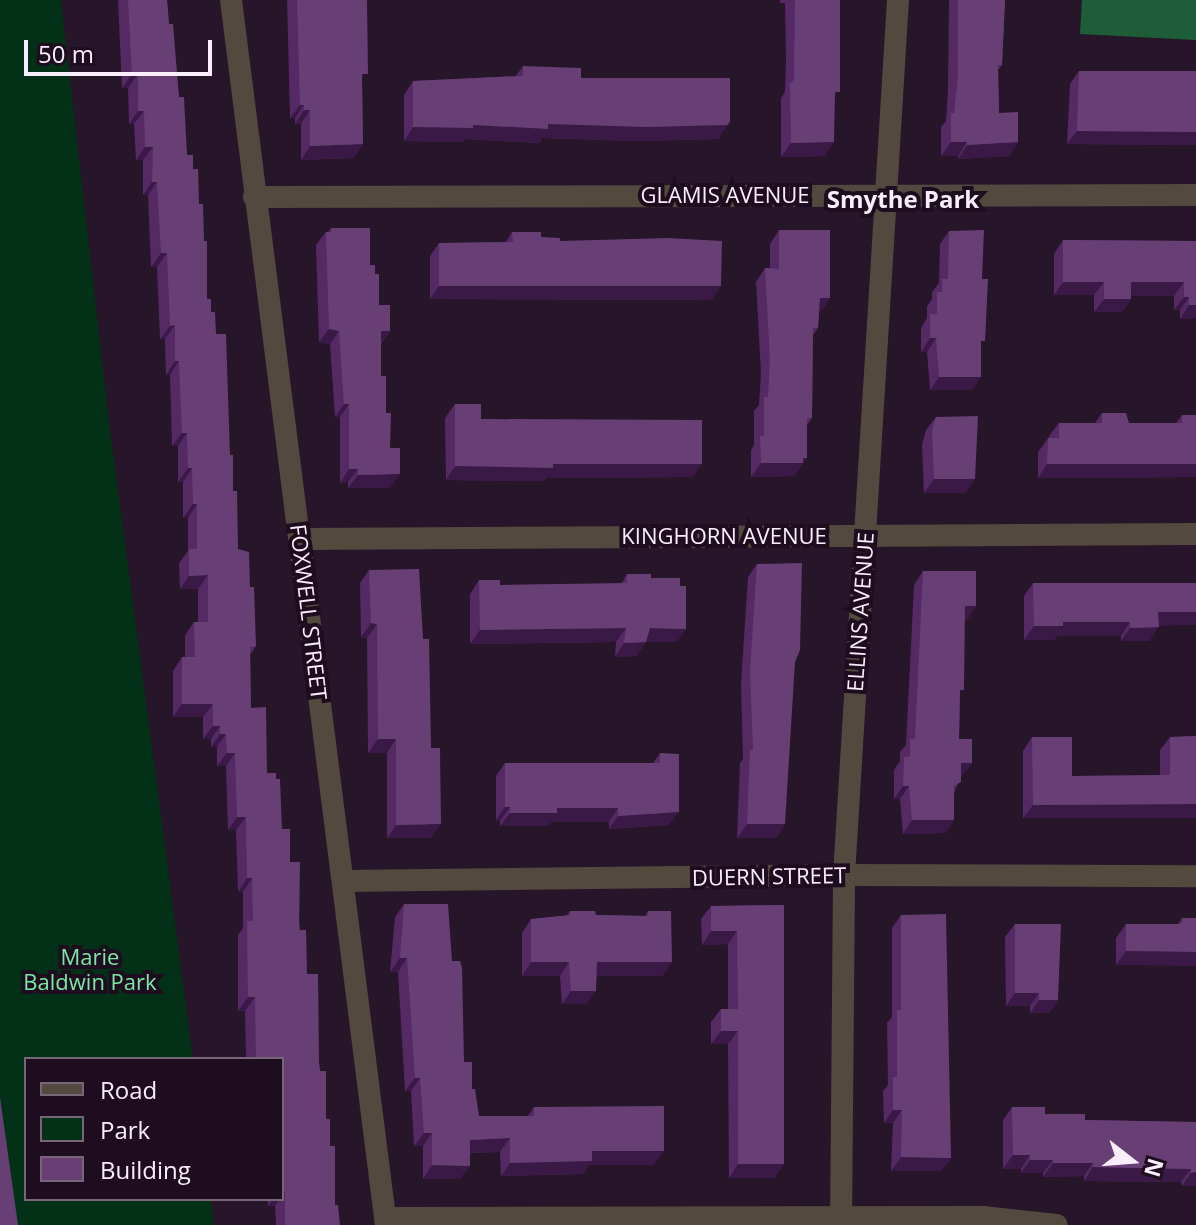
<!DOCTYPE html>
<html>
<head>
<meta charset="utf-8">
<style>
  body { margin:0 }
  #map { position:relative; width:1196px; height:1225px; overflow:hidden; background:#271529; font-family:"Open Sans",sans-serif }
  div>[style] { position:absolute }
  .green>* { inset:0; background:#023118 }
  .forest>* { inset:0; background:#1d5e39 }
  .minor>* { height:22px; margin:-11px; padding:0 11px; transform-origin:11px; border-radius:11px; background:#52493f }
  .wall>* { inset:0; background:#552a64 }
  .shaded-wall>* { inset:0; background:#3b1946 }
  .building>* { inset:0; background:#673f75 }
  span { translate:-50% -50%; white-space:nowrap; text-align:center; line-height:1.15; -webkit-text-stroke:8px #1e0c1f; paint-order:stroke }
  .street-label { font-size:22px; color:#fbeefc }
  .park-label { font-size:22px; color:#79e9a3 }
  .neighbourhood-label { font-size:24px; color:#fbeefc; font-weight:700 }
  .legend { position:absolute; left:24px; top:1057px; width:260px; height:144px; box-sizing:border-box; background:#1e0c1f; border:2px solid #766677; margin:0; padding:10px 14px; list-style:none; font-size:24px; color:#fbeefc }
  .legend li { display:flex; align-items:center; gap:16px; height:40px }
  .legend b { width:40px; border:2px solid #766677 }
  .north { position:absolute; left:1092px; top:1121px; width:80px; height:80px; -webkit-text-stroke:6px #1e0c1f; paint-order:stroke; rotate:107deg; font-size:22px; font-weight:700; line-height:32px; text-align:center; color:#fbeefc }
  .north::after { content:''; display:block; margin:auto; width:28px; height:36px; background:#fbeefc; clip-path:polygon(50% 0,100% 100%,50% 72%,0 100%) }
  .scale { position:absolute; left:24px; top:40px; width:188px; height:36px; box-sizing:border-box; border:4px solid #fbeefc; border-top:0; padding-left:10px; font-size:24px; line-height:28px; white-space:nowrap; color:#fbeefc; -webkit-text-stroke:6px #1e0c1f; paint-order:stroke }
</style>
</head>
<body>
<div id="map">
  <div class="green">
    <div style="clip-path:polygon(0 0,61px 0,109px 422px,193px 1059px,26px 1059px,26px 1199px,211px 1199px,214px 1225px,3px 1225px,0 1202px)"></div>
  </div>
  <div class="forest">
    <div style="clip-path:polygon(1082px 0,1196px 0,1196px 40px,1080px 34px)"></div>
  </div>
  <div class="minor">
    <div style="left:231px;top:0;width:1235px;rotate:82.79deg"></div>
    <div style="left:254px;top:197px;width:942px;rotate:-0.12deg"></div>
    <div style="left:300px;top:539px;width:896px;rotate:-0.32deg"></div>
    <div style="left:343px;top:881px;width:501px;rotate:-0.69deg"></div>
    <div style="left:844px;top:875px;width:352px;rotate:0.2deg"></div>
    <div style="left:385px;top:1218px;width:598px;rotate:-0.1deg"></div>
    <div style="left:983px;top:1217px;width:74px;rotate:6.2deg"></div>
    <div style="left:841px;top:1225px;width:350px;rotate:-89.5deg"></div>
    <div style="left:844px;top:875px;width:877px;rotate:-86.47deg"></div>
  </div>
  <div class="wall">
    <div style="clip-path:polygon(118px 0,167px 0,169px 24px,187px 155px,193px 169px,204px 241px,207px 299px,216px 334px,230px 455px,238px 549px,250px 587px,256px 646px,250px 655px,251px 708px,290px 862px,307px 974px,330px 1146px,335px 1205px,340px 1225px,276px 1225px,275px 1206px,268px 1206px,268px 1199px,282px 1199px,282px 1059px,246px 1059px,245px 1011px,238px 1011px,238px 935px,243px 928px,243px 892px,238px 892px,236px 830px,228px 830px,226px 766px,217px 766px,217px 747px,211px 747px,211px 739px,203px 739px,203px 717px,173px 717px,173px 671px,182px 657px,185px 657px,185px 635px,194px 622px,198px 622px,198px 589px,180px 589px,179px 563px,188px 551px,188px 518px,183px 518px,183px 482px,178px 482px,178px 446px,172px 446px,170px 375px,166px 375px,165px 339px,160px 339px,157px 267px,151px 267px,148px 195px,143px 195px,143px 160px,136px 160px,134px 124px,129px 124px,128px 88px,122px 88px)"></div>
    <div style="clip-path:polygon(287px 0,367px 0,362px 82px,363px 144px,353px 158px,301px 160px,301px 124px,295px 124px,295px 118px,290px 118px)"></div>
    <div style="clip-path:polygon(780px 0,840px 0,835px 98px,825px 156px,781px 157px,781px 98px,785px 92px,786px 58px,785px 3px,780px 3px)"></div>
    <div style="clip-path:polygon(949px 0,1005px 0,1002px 65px,998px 70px,999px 113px,1018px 142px,1009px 156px,958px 159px,958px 156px,941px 156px,941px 127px,946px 121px,948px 89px)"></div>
    <div style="clip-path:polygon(523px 66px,581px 78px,721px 136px,718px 139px,636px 141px,542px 138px,539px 143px,465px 139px,463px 142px,404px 141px,404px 95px,413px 81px,516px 76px)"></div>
    <div style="clip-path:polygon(1079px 71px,1196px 71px,1196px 145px,1067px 144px,1070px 84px)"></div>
    <div style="clip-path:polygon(331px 228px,370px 265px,375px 274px,379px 305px,390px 331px,381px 344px,381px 376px,386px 413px,390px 488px,348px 488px,348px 482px,340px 483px,340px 417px,335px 417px,330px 344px,319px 342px,316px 245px,326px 232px,328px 232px)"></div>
    <div style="clip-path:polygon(779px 230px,830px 298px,821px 311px,819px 311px,818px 328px,813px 335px,812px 418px,807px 425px,807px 458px,794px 476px,751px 477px,751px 450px,754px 445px,754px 411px,759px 405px,761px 373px,756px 282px,765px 268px,770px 268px,770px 244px)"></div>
    <div style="clip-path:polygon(949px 231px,981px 346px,972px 390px,930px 390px,927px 352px,921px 352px,921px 328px,927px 318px,927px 306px,932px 299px,932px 292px,939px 283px,940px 244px)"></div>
    <div style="clip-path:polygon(512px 232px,560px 241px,712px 300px,430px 299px,430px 256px,439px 243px,506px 242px)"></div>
    <div style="clip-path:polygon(1063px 240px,1196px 241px,1196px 318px,1180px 319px,1180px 310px,1174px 310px,1174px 296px,1131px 296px,1131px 299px,1122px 312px,1094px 312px,1094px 295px,1054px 295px,1054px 254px)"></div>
    <div style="clip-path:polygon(455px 404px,481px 419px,693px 477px,546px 478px,544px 481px,446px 480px,445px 418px)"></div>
    <div style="clip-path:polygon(1102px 413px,1129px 423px,1176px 423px,1182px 415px,1196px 415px,1196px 477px,1038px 478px,1038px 452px,1048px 438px,1049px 438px,1049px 436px,1059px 423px,1095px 423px)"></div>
    <div style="clip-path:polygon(936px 417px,966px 493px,924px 493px,922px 445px,926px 430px)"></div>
    <div style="clip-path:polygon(757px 564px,785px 824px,776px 838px,737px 838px,740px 763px,743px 759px,741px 684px,748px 577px)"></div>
    <div style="clip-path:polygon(369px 570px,431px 838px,387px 838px,387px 753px,368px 753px,367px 638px,361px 637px,360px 583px)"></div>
    <div style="clip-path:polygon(923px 571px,976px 606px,967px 620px,964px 620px,960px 695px,959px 739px,972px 763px,961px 776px,954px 793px,954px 820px,945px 833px,903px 834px,900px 799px,894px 799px,894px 770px,900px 761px,900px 752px,906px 745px,914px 585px)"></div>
    <div style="clip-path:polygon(627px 574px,651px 578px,680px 586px,686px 629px,676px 642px,646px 642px,636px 656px,615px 657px,616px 642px,470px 644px,470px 594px,479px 580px,500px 585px,621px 584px)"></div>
    <div style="clip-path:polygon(1033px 583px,1159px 626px,1149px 641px,1121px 641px,1121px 636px,1057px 636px,1054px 640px,1024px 640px,1024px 596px)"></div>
    <div style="clip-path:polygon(1196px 736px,1196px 818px,1023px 818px,1023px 751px,1032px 737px,1072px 776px,1160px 775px,1160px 750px,1170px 737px)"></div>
    <div style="clip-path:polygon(660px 753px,669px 825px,609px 829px,609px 822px,551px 822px,548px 826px,500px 826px,500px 821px,496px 820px,496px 776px,505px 763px,653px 763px)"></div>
    <div style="clip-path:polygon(404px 904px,452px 961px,464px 1062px,479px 1116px,528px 1116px,534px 1107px,654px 1165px,589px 1165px,583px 1174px,501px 1176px,500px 1152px,470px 1153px,460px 1179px,423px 1179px,423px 1146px,414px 1146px,411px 1091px,405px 1091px,398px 972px,390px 972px,395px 917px)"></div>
    <div style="clip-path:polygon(784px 905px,784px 1164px,774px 1178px,729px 1178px,728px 1044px,711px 1044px,711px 1022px,721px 1009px,728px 1009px,728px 944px,702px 945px,701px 919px,711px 906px)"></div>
    <div style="clip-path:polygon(570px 911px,596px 915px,645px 916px,648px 911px,672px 962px,662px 976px,597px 976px,587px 1004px,562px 1004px,560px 976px,522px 976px,522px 933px,531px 919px,566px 916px)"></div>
    <div style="clip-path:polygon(901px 915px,951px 1158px,941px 1171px,891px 1171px,893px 1123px,884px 1123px,883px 1091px,888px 1085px,887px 1023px,892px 1017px,892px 928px)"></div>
    <div style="clip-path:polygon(1182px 918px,1196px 918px,1116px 965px,1116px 938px,1126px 924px,1178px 924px)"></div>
    <div style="clip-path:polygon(1015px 924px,1058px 1000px,1049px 1013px,1030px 1013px,1030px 1006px,1006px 1006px,1005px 937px)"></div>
    <div style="clip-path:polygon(1012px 1107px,1045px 1114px,1085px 1120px,1196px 1122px,1196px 1186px,1182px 1186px,1181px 1182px,1084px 1181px,1084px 1176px,1043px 1177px,1043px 1173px,1021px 1173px,1021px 1169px,1003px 1169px,1003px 1120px)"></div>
  </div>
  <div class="shaded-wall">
    <div style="clip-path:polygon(132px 74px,138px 74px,128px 88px,122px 88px)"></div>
    <div style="clip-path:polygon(300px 105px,304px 105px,295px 118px,290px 118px)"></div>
    <div style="clip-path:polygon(304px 110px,310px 110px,301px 124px,295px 124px)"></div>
    <div style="clip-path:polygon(138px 111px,144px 111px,134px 124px,129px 124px)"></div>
    <div style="clip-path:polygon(730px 122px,718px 139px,636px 141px,542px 138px,539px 143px,465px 139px,463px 142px,404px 141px,413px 127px,473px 125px)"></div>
    <div style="clip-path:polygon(1077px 131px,1196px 132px,1196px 145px,1067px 144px)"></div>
    <div style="clip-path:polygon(834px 142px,825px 156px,781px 157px,791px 143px)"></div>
    <div style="clip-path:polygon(951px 142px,967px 142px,958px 156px,941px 156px)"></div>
    <div style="clip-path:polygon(1018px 142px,1009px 156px,958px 159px,967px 145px)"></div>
    <div style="clip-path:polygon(363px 144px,353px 158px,301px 160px,310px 146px)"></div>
    <div style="clip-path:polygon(145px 147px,153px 147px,143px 160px,136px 160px)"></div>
    <div style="clip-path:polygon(152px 182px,157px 182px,148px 195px,143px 195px)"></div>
    <div style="clip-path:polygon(161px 253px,167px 253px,157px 267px,151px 267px)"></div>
    <div style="clip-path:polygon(1063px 282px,1104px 282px,1094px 295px,1054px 295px)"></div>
    <div style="clip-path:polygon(1131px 282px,1184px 282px,1174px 296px,1122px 296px)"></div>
    <div style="clip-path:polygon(439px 286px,721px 286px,712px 300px,430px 299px)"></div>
    <div style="clip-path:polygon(1184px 297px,1189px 297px,1180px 310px,1174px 310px)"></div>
    <div style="clip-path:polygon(820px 298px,830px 298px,821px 311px,811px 311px)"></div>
    <div style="clip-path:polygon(1104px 299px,1131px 299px,1122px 312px,1094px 312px)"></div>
    <div style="clip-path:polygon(1189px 305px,1196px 305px,1196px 318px,1180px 319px)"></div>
    <div style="clip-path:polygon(175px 325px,165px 339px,160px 339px,170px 326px)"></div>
    <div style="clip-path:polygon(329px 329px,339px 331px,330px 344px,319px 342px)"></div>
    <div style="clip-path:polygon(381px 331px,390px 331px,380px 344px)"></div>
    <div style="clip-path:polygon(930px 338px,936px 338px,927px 352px,921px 352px)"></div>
    <div style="clip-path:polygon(175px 361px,179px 361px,170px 375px,166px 375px)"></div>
    <div style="clip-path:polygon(939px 377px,981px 377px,972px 390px,930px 390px)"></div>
    <div style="clip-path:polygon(344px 404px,349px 404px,340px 417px,335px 417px)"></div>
    <div style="clip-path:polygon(182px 433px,187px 433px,178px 446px,172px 446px)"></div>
    <div style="clip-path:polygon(803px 458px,807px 458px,794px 476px,751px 477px,761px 463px)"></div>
    <div style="clip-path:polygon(553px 464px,702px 464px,693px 477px,546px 478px,544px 481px,446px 480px,455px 466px)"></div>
    <div style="clip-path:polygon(1047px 464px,1196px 464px,1196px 477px,1038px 478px)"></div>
    <div style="clip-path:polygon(188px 468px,192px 468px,183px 482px,178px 482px)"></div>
    <div style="clip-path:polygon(349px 469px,358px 469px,348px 482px,340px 483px)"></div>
    <div style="clip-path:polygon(400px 474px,390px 488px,348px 488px,358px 475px)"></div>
    <div style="clip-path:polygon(934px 479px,975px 479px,966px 493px,924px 493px)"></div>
    <div style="clip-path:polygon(193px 504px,197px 504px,188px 518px,183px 518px)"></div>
    <div style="clip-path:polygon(208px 575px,198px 589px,180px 589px,189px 576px)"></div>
    <div style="clip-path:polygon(965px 606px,976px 606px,967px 620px,955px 620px)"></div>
    <div style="clip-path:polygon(1158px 612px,1196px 612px,1196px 625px,1149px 626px)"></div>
    <div style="clip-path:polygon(1063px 622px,1130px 622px,1121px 636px,1057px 636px,1054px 640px,1024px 640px,1034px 626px)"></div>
    <div style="clip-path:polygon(371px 623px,377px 624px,367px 638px,361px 637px)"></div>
    <div style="clip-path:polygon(1159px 627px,1149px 641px,1121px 641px,1130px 628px)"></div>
    <div style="clip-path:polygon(626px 628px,616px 642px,470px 644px,480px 630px)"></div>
    <div style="clip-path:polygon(650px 628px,686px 629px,676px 642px,640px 642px)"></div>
    <div style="clip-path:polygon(646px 642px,636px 656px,615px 657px,624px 643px)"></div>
    <div style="clip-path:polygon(182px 704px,213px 704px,203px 717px,173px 717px)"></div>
    <div style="clip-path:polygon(213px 726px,220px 726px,211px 739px,203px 739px)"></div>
    <div style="clip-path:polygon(220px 734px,226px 734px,217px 747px,211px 747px)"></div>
    <div style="clip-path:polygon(378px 739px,396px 739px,387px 753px,368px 753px)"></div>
    <div style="clip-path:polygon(227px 753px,235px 753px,226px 766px,217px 766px)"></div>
    <div style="clip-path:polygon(961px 763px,972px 763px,962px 776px,952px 776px)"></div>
    <div style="clip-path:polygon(903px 786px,909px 786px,900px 799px,894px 799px)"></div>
    <div style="clip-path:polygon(1196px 804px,1196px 818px,1023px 818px,1033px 805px)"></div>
    <div style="clip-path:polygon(505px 807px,510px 807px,500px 821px,496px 820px)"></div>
    <div style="clip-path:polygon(557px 808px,618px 808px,609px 822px,551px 822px,548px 826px,500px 826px,510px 813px)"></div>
    <div style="clip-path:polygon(679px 812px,669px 825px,609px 829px,618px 816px)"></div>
    <div style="clip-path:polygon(237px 817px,246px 817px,236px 830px,228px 830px)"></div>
    <div style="clip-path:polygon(912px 820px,954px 820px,945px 833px,903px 834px)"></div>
    <div style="clip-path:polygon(441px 824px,431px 838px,387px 838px,396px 825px)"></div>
    <div style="clip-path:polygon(747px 824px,785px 824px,776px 838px,737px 838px)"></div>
    <div style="clip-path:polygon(247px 878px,252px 878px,243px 892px,238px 892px)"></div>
    <div style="clip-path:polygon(711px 931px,737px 931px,728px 944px,702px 945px)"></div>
    <div style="clip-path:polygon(1126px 951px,1196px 952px,1196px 966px,1116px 965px)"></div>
    <div style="clip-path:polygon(400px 958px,407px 958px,398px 972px,390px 972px)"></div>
    <div style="clip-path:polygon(531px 962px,569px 962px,560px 976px,522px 976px)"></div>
    <div style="clip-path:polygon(597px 962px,672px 962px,662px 976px,588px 976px)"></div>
    <div style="clip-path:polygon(571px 991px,596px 991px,587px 1004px,562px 1004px)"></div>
    <div style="clip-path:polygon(1015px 993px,1039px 993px,1030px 1006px,1006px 1006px)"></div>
    <div style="clip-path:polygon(248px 997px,255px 997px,245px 1011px,238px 1011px)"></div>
    <div style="clip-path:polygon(1039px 1000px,1058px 1000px,1049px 1013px,1030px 1013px)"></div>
    <div style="clip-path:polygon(721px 1031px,738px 1031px,728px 1044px,711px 1044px)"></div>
    <div style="clip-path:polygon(415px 1078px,420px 1078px,411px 1091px,405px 1091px)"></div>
    <div style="clip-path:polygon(893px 1110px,902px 1110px,893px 1123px,884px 1123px)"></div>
    <div style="clip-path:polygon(424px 1133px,432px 1133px,423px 1146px,414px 1146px)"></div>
    <div style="clip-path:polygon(510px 1138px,500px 1152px,460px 1153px,470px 1140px)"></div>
    <div style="clip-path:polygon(592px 1151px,664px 1151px,654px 1165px,589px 1165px,583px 1174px,501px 1176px,510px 1163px)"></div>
    <div style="clip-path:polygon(1013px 1155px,1030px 1155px,1021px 1169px,1003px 1169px)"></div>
    <div style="clip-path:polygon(901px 1157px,951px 1158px,941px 1171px,891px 1171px)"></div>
    <div style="clip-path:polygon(1030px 1160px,1053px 1160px,1043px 1173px,1021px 1173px)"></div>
    <div style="clip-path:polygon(1053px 1163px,1093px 1163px,1084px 1176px,1043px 1177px)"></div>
    <div style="clip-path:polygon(738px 1164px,784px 1164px,774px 1178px,729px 1178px)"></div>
    <div style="clip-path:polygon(432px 1165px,470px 1166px,460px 1179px,423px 1179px)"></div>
    <div style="clip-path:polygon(1093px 1167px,1191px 1169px,1181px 1182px,1084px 1181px)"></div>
    <div style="clip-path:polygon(1196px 1172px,1196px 1186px,1182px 1186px,1191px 1173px)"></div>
    <div style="clip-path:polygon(273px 1199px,280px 1199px,275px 1206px,268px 1206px)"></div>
  </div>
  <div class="building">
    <div style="clip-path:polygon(128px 0,167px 0,169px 24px,173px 24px,179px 97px,184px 97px,187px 155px,193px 155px,193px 169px,198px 169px,199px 204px,203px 204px,204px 241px,207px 241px,207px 299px,211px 299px,211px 312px,215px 312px,216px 334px,226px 334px,230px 455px,233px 455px,233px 491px,237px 491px,238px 549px,249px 552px,250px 587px,254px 587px,256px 646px,250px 647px,251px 708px,266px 707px,267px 773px,276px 773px,276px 779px,280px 779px,282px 829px,290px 829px,290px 862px,300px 862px,299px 930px,306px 930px,307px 974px,318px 974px,319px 1062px,320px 1071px,326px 1071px,326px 1119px,330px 1119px,330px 1146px,335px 1146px,335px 1205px,338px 1205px,340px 1225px,285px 1225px,285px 1192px,282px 1192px,282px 1059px,256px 1059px,255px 997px,248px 997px,247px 921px,253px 921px,252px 878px,247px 878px,246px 817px,237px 817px,235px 753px,227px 753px,226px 734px,220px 734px,220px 726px,213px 726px,213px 704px,182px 704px,182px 657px,195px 657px,194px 622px,208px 622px,208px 575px,189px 576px,189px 549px,197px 549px,197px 504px,193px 504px,192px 468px,188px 468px,187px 433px,182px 433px,179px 361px,175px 361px,175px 325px,170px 326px,167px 253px,161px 253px,157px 182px,152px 182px,153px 147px,145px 147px,144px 111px,138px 111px,138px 74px,132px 74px)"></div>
    <div style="clip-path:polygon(297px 0,367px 0,368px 74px,362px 74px,363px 144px,310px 146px,310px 110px,304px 110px,304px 105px,300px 105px)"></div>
    <div style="clip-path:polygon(795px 0,840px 0,840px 92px,835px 92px,834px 142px,791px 143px,790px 84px,794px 80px)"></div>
    <div style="clip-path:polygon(958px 0,1005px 0,1002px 65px,998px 65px,999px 113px,1018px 112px,1018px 142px,967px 145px,967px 142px,951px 142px,951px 113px,954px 113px,958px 76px)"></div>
    <div style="clip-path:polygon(523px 66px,581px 68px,581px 78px,730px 78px,730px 122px,727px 125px,646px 127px,548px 124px,548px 129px,473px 125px,473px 128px,413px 127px,413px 81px,523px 76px)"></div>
    <div style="clip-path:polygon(1079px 71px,1196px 71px,1196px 132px,1077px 131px)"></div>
    <div style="clip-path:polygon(331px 228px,370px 228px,370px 265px,375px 265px,375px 274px,379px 274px,379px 305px,390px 305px,390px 331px,381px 331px,381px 376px,386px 376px,386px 413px,391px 413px,390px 448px,400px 448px,400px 474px,358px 475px,358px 469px,349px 469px,349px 404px,344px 404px,339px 331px,329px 329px,326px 232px,331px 232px)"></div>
    <div style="clip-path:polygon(779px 230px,830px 230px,830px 298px,820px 298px,818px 328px,813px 328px,812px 418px,807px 418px,807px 458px,803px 458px,803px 463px,761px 463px,760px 436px,764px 436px,764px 397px,768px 397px,770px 360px,765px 268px,779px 269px)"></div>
    <div style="clip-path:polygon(984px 230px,982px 279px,988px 279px,985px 341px,981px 341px,981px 377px,939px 377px,936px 338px,930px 338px,930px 314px,937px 314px,937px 292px,942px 292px,942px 279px,948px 279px,949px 231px)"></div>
    <div style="clip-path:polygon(512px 232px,541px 232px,541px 237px,560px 238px,560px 241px,668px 238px,722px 241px,721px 286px,439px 286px,439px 243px,513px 242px)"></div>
    <div style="clip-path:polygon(1063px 240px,1196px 241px,1196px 305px,1189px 305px,1189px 297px,1184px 297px,1184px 282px,1131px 282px,1131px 299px,1104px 299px,1104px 282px,1063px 282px)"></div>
    <div style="clip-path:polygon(455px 404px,481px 404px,481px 419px,702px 420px,702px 464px,553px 464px,553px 468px,455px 466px)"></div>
    <div style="clip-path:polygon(1102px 413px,1126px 413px,1129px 423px,1182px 423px,1182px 415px,1196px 415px,1196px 464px,1047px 464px,1048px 438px,1059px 438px,1059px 423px,1102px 423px)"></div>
    <div style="clip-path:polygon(978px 416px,975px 479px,934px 479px,932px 431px,936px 417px)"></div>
    <div style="clip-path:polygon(802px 563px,800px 650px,795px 662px,785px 824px,747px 824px,750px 750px,753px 750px,750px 671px,757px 564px)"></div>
    <div style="clip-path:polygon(419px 569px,423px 639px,429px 639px,431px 748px,440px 748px,441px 824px,396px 825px,396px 739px,378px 739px,377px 624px,371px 623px,369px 570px)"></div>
    <div style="clip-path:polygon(923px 571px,976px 571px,976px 606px,965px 606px,964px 690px,960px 690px,959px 739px,972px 739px,972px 763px,961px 763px,961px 782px,954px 786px,954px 820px,912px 820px,909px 786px,903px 786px,904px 757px,910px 756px,910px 739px,915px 739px)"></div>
    <div style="clip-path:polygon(627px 574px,651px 574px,651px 578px,680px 578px,680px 586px,686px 586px,686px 629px,650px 628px,646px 642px,624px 643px,626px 628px,480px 630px,479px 580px,500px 580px,500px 585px,627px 583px)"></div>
    <div style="clip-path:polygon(1033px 583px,1196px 583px,1196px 612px,1158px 612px,1159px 627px,1130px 628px,1130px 622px,1063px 622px,1063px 626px,1034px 626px)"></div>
    <div style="clip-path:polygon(1196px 736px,1196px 804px,1033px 805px,1032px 737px,1072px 737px,1072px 776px,1170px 775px,1170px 737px)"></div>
    <div style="clip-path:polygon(660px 753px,679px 754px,679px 812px,618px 816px,618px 808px,557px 808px,557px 813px,510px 813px,510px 807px,505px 807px,505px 763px,660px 763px)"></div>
    <div style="clip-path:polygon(404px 904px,448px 904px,452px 961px,460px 961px,462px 968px,464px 1062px,472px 1062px,472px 1089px,475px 1089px,479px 1116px,534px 1116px,534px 1107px,664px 1106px,664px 1151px,592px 1151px,592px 1161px,510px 1163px,510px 1138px,470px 1140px,470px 1166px,432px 1165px,432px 1133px,424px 1133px,420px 1078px,415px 1078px,407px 958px,400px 958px)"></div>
    <div style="clip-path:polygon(784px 905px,784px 1164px,738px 1164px,738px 1031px,721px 1031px,721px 1009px,738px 1009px,737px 931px,711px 931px,711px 906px)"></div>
    <div style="clip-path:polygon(570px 911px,595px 911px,596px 915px,648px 916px,648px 911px,671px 911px,672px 962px,597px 962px,596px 991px,571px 991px,569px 962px,531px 962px,531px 919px,570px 915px)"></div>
    <div style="clip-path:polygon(946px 914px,951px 1158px,901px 1157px,902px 1110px,893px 1110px,893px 1077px,897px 1077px,897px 1010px,901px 1010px,901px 915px)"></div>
    <div style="clip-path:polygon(1182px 918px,1196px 918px,1196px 952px,1126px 951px,1126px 924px,1178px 924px,1182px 923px)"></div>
    <div style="clip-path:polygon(1015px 924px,1061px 924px,1058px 1000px,1039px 1000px,1039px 993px,1015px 993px)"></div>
    <div style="clip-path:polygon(0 1097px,18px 1225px,0 1225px)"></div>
    <div style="clip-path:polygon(1012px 1107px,1045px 1107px,1045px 1114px,1085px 1114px,1085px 1120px,1196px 1122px,1196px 1172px,1191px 1173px,1191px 1169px,1093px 1167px,1093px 1163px,1053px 1163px,1053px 1160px,1030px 1160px,1030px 1155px,1013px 1155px)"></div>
  </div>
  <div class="street-label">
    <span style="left:725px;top:195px">GLAMIS AVENUE</span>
    <span style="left:724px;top:536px">KINGHORN AVENUE</span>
    <span style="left:309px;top:612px;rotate:83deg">FOXWELL STREET</span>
    <span style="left:860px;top:612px;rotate:-86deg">ELLINS AVENUE</span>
    <span style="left:769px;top:876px;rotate:-1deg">DUERN STREET</span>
  </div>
  <div class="park-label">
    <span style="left:90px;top:969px">Marie<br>Baldwin Park</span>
  </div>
  <div class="neighbourhood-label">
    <span style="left:903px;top:199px">Smythe Park</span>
  </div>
  <ul class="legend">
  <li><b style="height:10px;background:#52493f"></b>Road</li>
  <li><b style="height:22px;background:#023118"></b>Park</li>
  <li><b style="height:22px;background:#673f75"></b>Building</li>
  </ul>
  <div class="north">N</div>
  <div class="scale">50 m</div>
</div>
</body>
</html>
